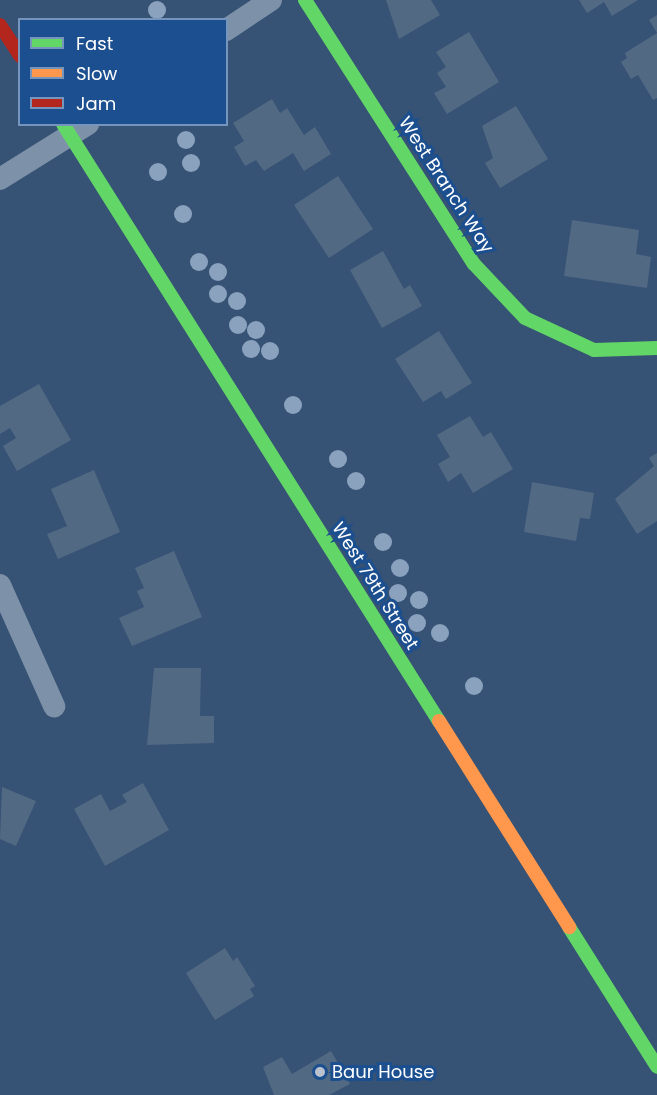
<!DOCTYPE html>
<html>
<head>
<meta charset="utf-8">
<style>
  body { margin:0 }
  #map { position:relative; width:657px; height:1095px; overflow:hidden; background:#365274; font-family:Poppins,sans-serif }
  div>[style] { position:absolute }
  .building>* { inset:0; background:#526984 }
  .street>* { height:22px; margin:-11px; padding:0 11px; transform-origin:11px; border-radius:11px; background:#7d92a8 }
  .fast>* { height:14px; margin:-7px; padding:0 7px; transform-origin:7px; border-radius:7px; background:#63d668 }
  .slow>* { height:14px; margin:-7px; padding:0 7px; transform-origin:7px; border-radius:7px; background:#ff974d }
  .jam>* { height:14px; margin:-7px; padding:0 7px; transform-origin:7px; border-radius:7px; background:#b3261e }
  .trees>* { width:18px; height:18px; margin:-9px; border-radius:50%; background:#8aa2be }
  .dots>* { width:16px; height:16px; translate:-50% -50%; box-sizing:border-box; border:3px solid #1b4f8f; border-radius:50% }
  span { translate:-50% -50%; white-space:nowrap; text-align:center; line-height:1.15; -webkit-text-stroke:6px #1b4f8f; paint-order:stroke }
  .street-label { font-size:18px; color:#fff }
  .poi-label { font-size:18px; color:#fff }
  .left { translate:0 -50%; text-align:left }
  .legend { position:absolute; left:18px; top:18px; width:210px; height:108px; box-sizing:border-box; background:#1b4f8f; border:2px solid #7695bc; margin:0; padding:8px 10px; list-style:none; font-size:18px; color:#fff }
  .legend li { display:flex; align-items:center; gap:12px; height:30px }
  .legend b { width:30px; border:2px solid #7695bc }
</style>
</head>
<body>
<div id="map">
  <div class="building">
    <div style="clip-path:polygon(386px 0,431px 0,440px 15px,399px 39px)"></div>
    <div style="clip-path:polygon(579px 0,638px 0,612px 16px,604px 2px,587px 13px)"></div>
    <div style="clip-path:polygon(657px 15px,657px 33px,649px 20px)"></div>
    <div style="clip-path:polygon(469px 32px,499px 82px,447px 114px,434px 93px,446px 87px,437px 73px,446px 67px,436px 52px)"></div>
    <div style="clip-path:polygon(657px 33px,657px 98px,653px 100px,638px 75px,631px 79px,621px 62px,627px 58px,625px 53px)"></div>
    <div style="clip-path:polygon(272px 99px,280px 113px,287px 108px,304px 135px,315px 127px,331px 154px,304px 171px,293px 153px,264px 171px,256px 160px,245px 166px,234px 147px,244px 141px,233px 123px)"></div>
    <div style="clip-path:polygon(516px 106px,548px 159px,500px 188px,485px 163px,493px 158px,482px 126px)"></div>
    <div style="clip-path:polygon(338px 176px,373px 229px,329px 258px,294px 205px)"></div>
    <div style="clip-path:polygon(572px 220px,639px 230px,636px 254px,651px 257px,647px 288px,564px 276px)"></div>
    <div style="clip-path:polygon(383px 251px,404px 289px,410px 285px,422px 306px,382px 328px,350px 270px)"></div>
    <div style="clip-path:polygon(439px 331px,472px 383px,446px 399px,441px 391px,423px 402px,395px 359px)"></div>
    <div style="clip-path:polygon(39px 384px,71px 440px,17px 471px,3px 446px,16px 438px,10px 428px,0 434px,0 406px)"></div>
    <div style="clip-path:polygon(470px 416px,483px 437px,491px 432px,513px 469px,473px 493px,461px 473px,448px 482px,438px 464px,450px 457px,437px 435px)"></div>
    <div style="clip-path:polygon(657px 453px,657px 521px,637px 534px,615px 499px,654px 466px,649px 458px)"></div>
    <div style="clip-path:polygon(94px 470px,120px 532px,58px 559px,47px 534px,67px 526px,51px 489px)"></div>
    <div style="clip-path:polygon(532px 482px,594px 493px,590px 519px,580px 518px,576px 541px,524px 532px)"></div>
    <div style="clip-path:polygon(174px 551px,202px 617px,132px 646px,119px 618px,144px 607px,137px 591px,144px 588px,135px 568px)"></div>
    <div style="clip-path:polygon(154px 668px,201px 668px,200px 716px,214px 716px,214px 743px,147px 745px)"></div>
    <div style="clip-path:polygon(143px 783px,169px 830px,105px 866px,74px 809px,101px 794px,110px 811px,127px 802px,122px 795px)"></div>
    <div style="clip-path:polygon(2px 787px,36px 801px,16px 846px,0 839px)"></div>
    <div style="clip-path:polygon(225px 948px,233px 961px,237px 957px,255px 986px,250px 989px,254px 996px,215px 1020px,186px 973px)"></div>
    <div style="clip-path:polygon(331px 1051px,350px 1084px,329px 1095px,274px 1095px,263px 1067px,282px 1057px,292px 1074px)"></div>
  </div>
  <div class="street">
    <div style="left:226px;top:30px;width:54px;rotate:-33.7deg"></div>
    <div style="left:0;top:179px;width:104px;rotate:-32deg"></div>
    <div style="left:0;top:585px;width:133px;rotate:65.9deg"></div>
  </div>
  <div class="fast">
    <div style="left:305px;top:0;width:313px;rotate:57.4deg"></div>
    <div style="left:474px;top:264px;width:74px;rotate:46.6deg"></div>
    <div style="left:525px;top:318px;width:76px;rotate:24.9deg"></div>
    <div style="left:594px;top:350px;width:63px;rotate:-1.8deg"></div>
    <div style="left:63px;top:124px;width:706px;rotate:57.8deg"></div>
    <div style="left:569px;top:927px;width:165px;rotate:57.8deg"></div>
  </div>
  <div class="slow">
    <div style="left:439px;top:721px;width:244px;rotate:57.7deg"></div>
  </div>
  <div class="jam">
    <div style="left:0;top:25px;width:37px;rotate:57deg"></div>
  </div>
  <div class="trees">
    <div style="left:157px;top:10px"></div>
    <div style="left:186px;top:140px"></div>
    <div style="left:191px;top:163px"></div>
    <div style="left:158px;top:172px"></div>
    <div style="left:183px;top:214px"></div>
    <div style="left:199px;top:262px"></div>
    <div style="left:218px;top:272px"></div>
    <div style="left:218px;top:294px"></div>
    <div style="left:237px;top:301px"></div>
    <div style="left:238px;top:325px"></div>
    <div style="left:256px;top:330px"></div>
    <div style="left:251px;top:349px"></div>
    <div style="left:270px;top:351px"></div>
    <div style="left:293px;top:405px"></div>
    <div style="left:338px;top:459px"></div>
    <div style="left:356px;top:481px"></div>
    <div style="left:383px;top:542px"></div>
    <div style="left:400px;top:568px"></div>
    <div style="left:398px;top:593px"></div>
    <div style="left:419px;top:600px"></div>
    <div style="left:417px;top:623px"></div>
    <div style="left:440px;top:633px"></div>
    <div style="left:474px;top:686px"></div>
  </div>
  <div class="dots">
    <div style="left:320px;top:1072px;background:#b9c2ce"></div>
  </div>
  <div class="street-label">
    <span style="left:446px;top:185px;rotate:57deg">West Branch Way</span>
    <span style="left:375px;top:586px;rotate:58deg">West 79th Street</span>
  </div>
  <div class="poi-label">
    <span class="left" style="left:332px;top:1072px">Baur House</span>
  </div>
  <ul class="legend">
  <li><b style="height:8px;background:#63d668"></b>Fast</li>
  <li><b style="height:8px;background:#ff974d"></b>Slow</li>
  <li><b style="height:8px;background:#b3261e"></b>Jam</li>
  </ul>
</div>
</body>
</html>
